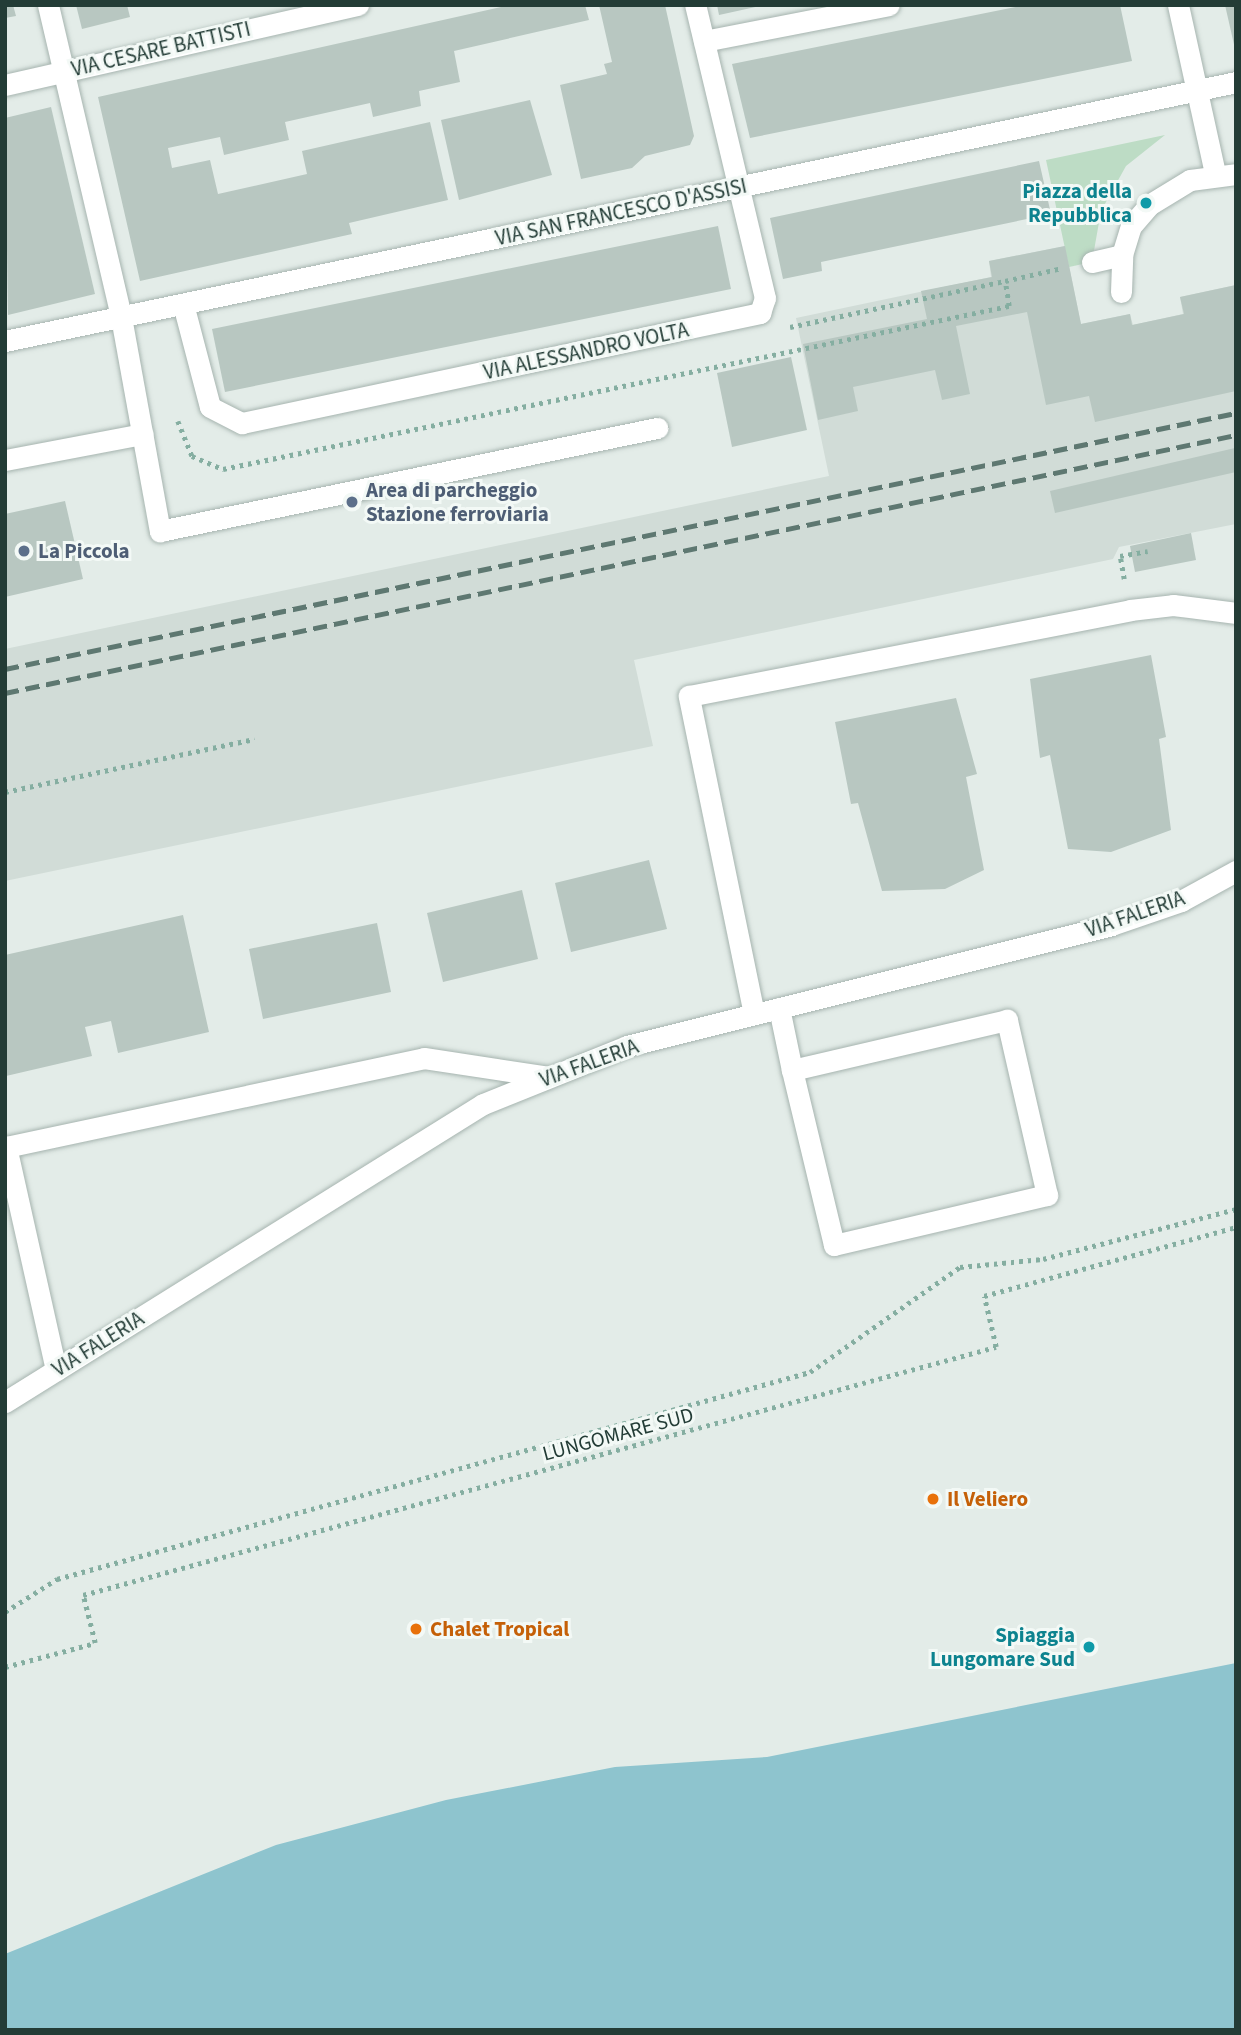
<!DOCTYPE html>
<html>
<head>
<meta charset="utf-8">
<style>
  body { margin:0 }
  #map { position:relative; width:1241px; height:2035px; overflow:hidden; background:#e3ece8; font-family:"Source Sans 3",sans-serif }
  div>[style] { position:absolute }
  .built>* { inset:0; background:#d1dcd7 }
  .green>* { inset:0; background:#bddcc5 }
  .water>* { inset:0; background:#8ec4ce }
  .building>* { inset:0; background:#b8c7c1 }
  .path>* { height:4.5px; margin-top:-2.25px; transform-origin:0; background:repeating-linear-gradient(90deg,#85aea1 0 3.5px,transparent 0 8.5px) }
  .roads { filter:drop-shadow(0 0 2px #a6b4af) drop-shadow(0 0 2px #a6b4af) }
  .minor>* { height:21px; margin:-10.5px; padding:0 10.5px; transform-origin:10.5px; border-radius:10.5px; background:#fff }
  .rail>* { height:5px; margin-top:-2.5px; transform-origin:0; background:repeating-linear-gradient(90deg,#5e7871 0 14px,transparent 0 21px) }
  .dots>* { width:19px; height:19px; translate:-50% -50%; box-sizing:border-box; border:4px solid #f3f9f6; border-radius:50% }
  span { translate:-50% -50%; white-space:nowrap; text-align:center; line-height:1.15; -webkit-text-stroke:6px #f3f9f6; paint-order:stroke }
  .street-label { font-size:21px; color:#233c36 }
  .culture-label { font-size:21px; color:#0d838f; font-weight:700 }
  .right { translate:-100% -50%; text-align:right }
  .service-label { font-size:21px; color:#4e5e75; font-weight:700 }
  .left { translate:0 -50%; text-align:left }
  .food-label { font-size:21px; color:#c56008; font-weight:700 }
  .frame { position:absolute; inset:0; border:7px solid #233c36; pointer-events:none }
</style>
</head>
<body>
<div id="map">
  <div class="built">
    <div style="clip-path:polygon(1065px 246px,1081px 324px,1130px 314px,1133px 325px,1183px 314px,1180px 297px,1236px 285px,1236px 524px,1119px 547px,1113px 559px,634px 660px,653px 746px,5px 881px,5px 649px,829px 476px,796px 318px,991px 277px,989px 261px)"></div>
  </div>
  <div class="green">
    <div style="clip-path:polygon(1165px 135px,1126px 166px,1101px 211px,1092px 262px,1069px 267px,1046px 160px)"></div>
  </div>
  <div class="water">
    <div style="clip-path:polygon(1236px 1663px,1236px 2030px,5px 2030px,5px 1954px,276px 1845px,446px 1800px,615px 1767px,767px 1757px)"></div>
  </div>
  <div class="building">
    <div style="clip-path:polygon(5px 5px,13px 5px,16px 16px,5px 18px)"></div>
    <div style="clip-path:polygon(76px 5px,127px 5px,130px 17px,82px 29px)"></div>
    <div style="clip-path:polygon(510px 5px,585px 5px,589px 20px,454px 51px,460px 82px,419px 91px,421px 106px,373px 117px,370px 103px,285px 122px,289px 140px,224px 155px,220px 137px,168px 148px,172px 168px,210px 160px,218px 194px,307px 174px,302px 151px,430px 122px,448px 200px,349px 223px,352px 234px,140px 281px,98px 97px)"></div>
    <div style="clip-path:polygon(599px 5px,665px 5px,694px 136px,690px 145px,645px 156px,632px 168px,581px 179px,560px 85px,607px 74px,604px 64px,612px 62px)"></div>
    <div style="clip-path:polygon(717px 5px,760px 5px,760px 6px,719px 15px)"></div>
    <div style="clip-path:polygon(1026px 5px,1120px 5px,1132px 61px,750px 138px,732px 64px)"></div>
    <div style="clip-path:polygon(1225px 5px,1236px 5px,1236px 49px,1235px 49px)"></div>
    <div style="clip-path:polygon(530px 100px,552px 175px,459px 200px,441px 120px)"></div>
    <div style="clip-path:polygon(51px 107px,95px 294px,8px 315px,5px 118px)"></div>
    <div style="clip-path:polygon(1039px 161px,1051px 214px,821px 262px,822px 271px,783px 279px,770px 218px)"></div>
    <div style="clip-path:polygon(718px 226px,731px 289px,225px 392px,212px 329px)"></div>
    <div style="clip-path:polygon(1065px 246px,1081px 324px,1130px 314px,1132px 325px,1184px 314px,1180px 297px,1236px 285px,1236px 391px,1095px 422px,1089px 396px,1046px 405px,1027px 312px,956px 326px,970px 394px,942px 400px,935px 370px,853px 387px,858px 411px,818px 420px,803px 344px,927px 319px,921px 291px,992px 277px,989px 261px)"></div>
    <div style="clip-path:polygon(791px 357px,807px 430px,732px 447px,717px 373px)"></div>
    <div style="clip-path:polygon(1235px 448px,1236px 472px,1055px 513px,1050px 491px)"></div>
    <div style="clip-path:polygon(65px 501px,83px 579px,5px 597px,5px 514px)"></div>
    <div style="clip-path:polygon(1191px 533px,1196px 560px,1135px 572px,1130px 546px)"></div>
    <div style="clip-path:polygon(1151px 655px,1166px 737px,1159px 739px,1171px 830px,1111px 852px,1068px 849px,1050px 755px,1040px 758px,1030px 679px)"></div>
    <div style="clip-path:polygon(956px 698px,977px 774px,966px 777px,984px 870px,945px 889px,882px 891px,858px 803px,851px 804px,835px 722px)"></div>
    <div style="clip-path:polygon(649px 860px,667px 929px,571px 952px,555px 883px)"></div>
    <div style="clip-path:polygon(522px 890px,538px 959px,443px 982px,427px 913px)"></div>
    <div style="clip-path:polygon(183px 915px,209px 1032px,118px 1053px,111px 1021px,85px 1027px,92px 1056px,6px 1076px,5px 955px)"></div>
    <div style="clip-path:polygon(377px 923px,391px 992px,263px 1019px,249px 949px)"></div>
  </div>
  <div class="path">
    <div style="left:790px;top:327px;width:220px;rotate:-12.1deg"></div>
    <div style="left:178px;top:421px;width:38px;rotate:68deg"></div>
    <div style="left:192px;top:456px;width:34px;rotate:23deg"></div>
    <div style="left:223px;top:469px;width:803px;rotate:-11.72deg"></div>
    <div style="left:1009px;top:306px;width:25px;rotate:-99deg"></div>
    <div style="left:1005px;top:281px;width:58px;rotate:-12.8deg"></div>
    <div style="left:1124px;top:579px;width:23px;rotate:-100deg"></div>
    <div style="left:1120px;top:556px;width:28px;rotate:-10deg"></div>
    <div style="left:5px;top:792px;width:255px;rotate:-12deg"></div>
    <div style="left:5px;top:1612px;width:62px;rotate:-32.4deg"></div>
    <div style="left:57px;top:1579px;width:781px;rotate:-15.37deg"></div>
    <div style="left:810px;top:1372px;width:183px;rotate:-35deg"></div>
    <div style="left:960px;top:1267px;width:83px;rotate:-5.5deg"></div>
    <div style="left:1043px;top:1259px;width:199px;rotate:-14.5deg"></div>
    <div style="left:5px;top:1667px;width:93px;rotate:-14.9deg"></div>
    <div style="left:95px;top:1643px;width:49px;rotate:-104deg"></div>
    <div style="left:83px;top:1595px;width:946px;rotate:-15.2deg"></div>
    <div style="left:996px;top:1347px;width:52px;rotate:-103.2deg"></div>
    <div style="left:984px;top:1296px;width:261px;rotate:-15.3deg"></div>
  </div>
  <div class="roads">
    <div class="minor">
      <div style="left:48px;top:5px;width:320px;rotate:76.8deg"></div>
      <div style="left:121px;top:317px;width:218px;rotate:79.7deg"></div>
      <div style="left:160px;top:531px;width:508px;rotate:-11.71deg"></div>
      <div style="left:1178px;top:5px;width:172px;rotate:77.6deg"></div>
      <div style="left:704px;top:41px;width:188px;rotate:-11deg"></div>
      <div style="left:5px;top:85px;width:362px;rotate:-12.8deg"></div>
      <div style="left:1092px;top:262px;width:31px;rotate:-13deg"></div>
      <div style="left:1121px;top:292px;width:37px;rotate:-88deg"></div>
      <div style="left:1122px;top:255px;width:30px;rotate:-73deg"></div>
      <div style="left:1131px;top:226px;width:28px;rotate:-49deg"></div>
      <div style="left:1149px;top:205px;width:48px;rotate:-31.4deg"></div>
      <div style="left:1190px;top:180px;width:46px;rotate:-7.4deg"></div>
      <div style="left:183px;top:304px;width:106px;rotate:75.3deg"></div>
      <div style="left:210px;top:407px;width:36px;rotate:27deg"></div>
      <div style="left:242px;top:423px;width:530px;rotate:-11.99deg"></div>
      <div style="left:760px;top:313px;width:16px;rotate:-72deg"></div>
      <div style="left:765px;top:298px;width:301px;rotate:-103.4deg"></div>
      <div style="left:5px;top:341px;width:1258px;rotate:-11.88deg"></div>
      <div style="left:5px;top:460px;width:140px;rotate:-10.7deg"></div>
      <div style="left:779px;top:1008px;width:63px;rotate:78.2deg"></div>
      <div style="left:792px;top:1070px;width:180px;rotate:76.5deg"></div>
      <div style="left:834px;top:1245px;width:219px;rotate:-13.2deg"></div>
      <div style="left:1047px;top:1195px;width:180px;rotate:-102.9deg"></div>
      <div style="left:1007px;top:1020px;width:221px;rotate:166.9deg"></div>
      <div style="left:754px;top:1014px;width:325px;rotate:-101.6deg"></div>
      <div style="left:689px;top:696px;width:449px;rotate:-11deg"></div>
      <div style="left:1130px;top:610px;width:43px;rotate:-6.6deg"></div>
      <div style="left:1173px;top:605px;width:64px;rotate:7.2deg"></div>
      <div style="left:56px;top:1370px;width:229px;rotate:-102.6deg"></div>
      <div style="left:6px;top:1147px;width:427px;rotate:-12deg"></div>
      <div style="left:424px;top:1058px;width:126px;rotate:8.6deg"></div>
      <div style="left:5px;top:1402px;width:563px;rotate:-31.94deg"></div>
      <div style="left:483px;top:1104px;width:155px;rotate:-21.9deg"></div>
      <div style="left:627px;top:1046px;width:499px;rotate:-14deg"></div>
      <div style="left:1111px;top:925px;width:74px;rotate:-18.9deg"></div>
      <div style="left:1181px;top:901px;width:63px;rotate:-28.6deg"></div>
    </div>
  </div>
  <div class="rail">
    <div style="left:5px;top:669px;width:1257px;rotate:-11.75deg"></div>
    <div style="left:5px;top:693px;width:1258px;rotate:-11.84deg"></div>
  </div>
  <div class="dots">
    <div style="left:1146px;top:203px;background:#0f9aa8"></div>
    <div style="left:352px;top:502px;background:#5c6f8a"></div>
    <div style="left:24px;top:551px;background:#5c6f8a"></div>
    <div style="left:933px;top:1499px;background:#e8710a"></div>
    <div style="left:416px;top:1629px;background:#e8710a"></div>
    <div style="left:1089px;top:1647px;background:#0f9aa8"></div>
  </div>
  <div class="street-label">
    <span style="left:161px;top:49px;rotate:-13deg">VIA CESARE BATTISTI</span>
    <span style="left:621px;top:212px;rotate:-12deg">VIA SAN FRANCESCO D'ASSISI</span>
    <span style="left:586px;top:351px;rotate:-12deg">VIA ALESSANDRO VOLTA</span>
    <span style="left:1135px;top:914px;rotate:-19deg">VIA FALERIA</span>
    <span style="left:589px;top:1063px;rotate:-20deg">VIA FALERIA</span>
    <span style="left:98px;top:1344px;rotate:-32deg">VIA FALERIA</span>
    <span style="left:618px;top:1434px;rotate:-15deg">LUNGOMARE SUD</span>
  </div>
  <div class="culture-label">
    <span class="right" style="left:1132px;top:203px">Piazza della<br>Repubblica</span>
    <span class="right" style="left:1075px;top:1647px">Spiaggia<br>Lungomare Sud</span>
  </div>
  <div class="service-label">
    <span class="left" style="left:366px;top:502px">Area di parcheggio<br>Stazione ferroviaria</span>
    <span class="left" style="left:38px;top:551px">La Piccola</span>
  </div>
  <div class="food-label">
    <span class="left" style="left:947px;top:1499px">Il Veliero</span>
    <span class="left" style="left:430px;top:1629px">Chalet Tropical</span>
  </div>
  <div class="frame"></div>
</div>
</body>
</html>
